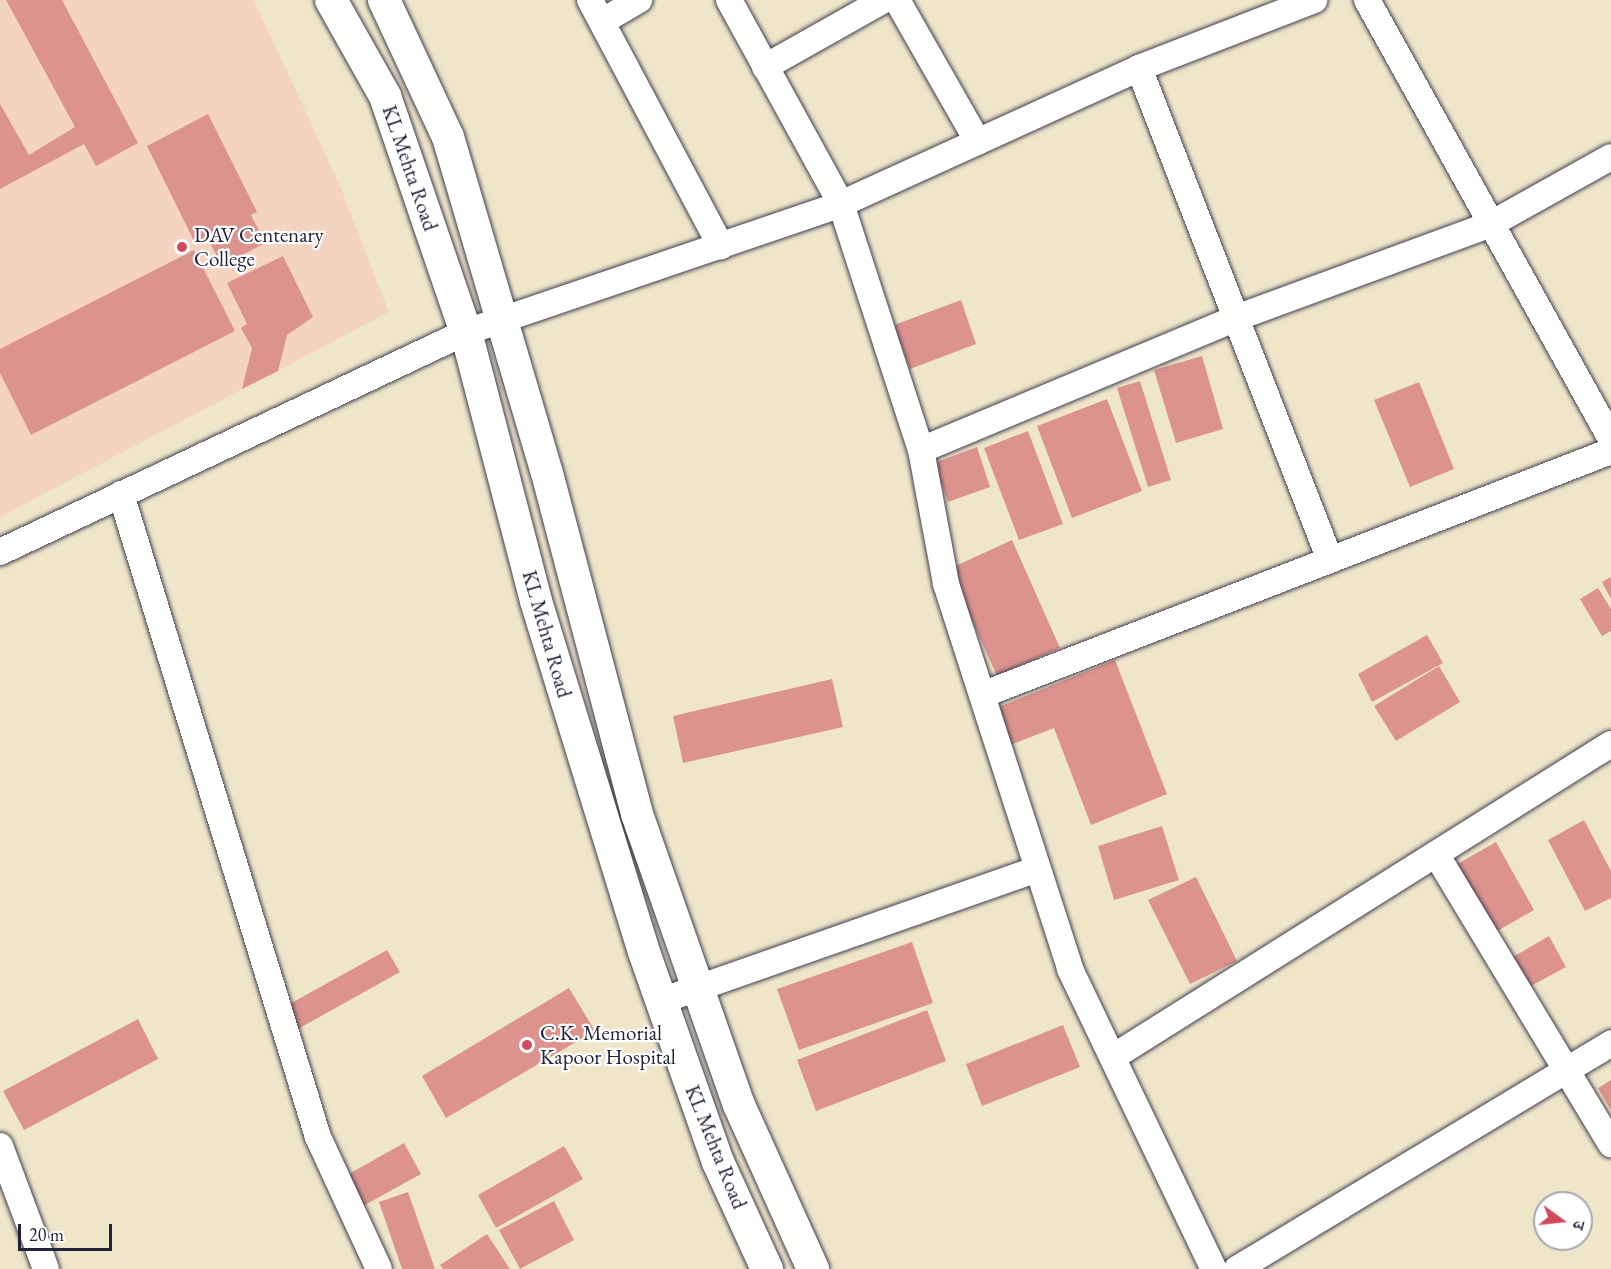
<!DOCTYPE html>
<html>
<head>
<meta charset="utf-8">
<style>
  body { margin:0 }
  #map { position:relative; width:1611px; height:1269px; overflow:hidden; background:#efe6ca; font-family:"EB Garamond","Noto Serif Devanagari",serif }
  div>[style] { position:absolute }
  .built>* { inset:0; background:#f5d3c1 }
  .building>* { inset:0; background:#dc938d }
  .roads { filter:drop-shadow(0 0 2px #413f50) drop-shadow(0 0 2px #413f50) }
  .minor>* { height:26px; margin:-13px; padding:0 13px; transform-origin:13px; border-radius:13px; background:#fff }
  .tertiary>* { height:32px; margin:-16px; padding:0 16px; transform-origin:16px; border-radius:16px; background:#fff }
  .dots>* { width:16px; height:16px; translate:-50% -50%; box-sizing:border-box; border:3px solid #fff; border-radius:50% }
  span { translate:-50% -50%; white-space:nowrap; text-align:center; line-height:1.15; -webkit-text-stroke:4.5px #fff; paint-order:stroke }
  .street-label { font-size:21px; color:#22223b }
  .poi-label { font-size:21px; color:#22223b }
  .left { translate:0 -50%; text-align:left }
  .north { position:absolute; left:1533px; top:1191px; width:60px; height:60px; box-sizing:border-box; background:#fff; border:2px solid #a7a7b1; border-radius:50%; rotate:105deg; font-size:16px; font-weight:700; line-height:24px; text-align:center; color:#22223b }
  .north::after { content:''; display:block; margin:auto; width:21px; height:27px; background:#d1495b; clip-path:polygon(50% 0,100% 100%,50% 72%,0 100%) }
  .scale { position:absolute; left:18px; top:1224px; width:94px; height:27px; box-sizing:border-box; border:3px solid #22223b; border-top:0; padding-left:8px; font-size:18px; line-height:21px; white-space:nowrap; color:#22223b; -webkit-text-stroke:4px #fff; paint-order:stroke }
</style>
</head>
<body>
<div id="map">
  <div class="built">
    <div style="clip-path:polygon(0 0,254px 0,338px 181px,389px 312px,0 517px)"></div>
  </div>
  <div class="building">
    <div style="clip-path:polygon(6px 0,62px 0,138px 143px,96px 166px,84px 144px,0 189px,0 104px,29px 155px,75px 127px)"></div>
    <div style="clip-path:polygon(208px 114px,257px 212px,251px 215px,265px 243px,222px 266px,207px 237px,195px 243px,147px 146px)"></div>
    <div style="clip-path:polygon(194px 250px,235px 331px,31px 435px,0 373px,0 349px)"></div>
    <div style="clip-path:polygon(283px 256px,313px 317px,287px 335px,278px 371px,242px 389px,252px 348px,241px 328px,247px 324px,227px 283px)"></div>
    <div style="clip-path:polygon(961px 300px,976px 344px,910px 369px,894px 325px)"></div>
    <div style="clip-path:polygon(1202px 356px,1223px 429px,1176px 443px,1154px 370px)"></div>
    <div style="clip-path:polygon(1140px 381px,1171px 480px,1148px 487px,1117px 388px)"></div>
    <div style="clip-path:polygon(1419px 382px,1454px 469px,1410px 487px,1374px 400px)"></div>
    <div style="clip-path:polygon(1107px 399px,1142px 491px,1072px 518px,1037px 426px)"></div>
    <div style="clip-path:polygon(1028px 431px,1063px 524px,1019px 540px,984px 448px)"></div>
    <div style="clip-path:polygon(977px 447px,990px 487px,948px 502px,934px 463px)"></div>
    <div style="clip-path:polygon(1012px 540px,1060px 648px,997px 676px,949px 569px)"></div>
    <div style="clip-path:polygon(1611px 577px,1611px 599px,1602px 582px)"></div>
    <div style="clip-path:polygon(1598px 588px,1611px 609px,1611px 631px,1602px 636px,1580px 599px)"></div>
    <div style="clip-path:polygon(1427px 635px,1443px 663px,1372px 702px,1358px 674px)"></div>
    <div style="clip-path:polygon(1115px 660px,1167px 794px,1091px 825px,1054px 728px,1010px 745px,996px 708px)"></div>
    <div style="clip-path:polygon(1439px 666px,1460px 702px,1396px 741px,1374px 706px)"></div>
    <div style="clip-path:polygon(832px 679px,843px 727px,683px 763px,673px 716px)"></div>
    <div style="clip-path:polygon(1584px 820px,1611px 871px,1611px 898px,1585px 911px,1548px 840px)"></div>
    <div style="clip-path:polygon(1162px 826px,1179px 880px,1114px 900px,1098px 846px)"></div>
    <div style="clip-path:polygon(1496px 842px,1534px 910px,1492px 934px,1454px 866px)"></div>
    <div style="clip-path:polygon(1196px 877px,1237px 961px,1190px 984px,1148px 900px)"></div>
    <div style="clip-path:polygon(1549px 936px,1566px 967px,1529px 987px,1513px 957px)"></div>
    <div style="clip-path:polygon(912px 942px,933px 1003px,799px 1050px,777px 989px)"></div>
    <div style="clip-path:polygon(387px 950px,400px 972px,298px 1029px,286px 1006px)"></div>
    <div style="clip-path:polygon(569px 988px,595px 1031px,446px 1118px,422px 1076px)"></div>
    <div style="clip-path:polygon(927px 1010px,946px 1061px,816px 1111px,797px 1060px)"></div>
    <div style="clip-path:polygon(138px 1019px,158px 1059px,24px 1130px,3px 1091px)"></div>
    <div style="clip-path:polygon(1063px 1025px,1080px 1067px,982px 1106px,966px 1064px)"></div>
    <div style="clip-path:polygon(1611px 1080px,1611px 1110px,1598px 1088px)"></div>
    <div style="clip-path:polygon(404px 1143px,421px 1174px,363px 1206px,347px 1175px)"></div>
    <div style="clip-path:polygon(564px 1146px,583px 1179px,496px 1228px,478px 1195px)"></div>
    <div style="clip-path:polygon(408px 1192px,435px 1269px,402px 1269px,379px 1202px)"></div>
    <div style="clip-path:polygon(554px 1201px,574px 1240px,520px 1269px,499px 1230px)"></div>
    <div style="clip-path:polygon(487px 1234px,510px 1269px,443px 1269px,440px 1265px)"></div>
  </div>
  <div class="roads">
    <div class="minor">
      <div style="left:590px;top:0;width:279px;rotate:62deg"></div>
      <div style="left:729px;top:0;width:233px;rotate:61.2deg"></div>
      <div style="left:841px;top:204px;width:259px;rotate:72deg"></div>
      <div style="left:921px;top:450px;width:136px;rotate:79.4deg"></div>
      <div style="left:946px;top:584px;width:404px;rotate:72.1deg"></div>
      <div style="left:1070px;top:969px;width:333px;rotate:64.4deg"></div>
      <div style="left:897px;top:0;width:163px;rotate:60.3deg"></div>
      <div style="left:1367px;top:0;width:502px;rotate:60.93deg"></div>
      <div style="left:603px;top:21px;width:42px;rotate:-30.3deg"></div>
      <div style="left:765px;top:67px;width:137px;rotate:-29.4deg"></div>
      <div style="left:1139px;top:68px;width:528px;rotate:68.78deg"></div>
      <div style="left:921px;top:450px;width:342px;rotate:-22.7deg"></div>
      <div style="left:1236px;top:318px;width:272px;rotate:-20.2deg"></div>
      <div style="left:1491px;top:224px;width:137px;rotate:-29.2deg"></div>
      <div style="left:121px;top:494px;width:673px;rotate:72.97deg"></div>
      <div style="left:318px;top:1137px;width:145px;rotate:65.2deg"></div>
      <div style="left:0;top:552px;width:515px;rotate:-25.27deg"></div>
      <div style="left:466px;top:332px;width:396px;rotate:-18.8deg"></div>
      <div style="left:841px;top:204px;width:328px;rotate:-24.5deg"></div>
      <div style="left:1139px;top:68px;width:188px;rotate:-21.2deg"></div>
      <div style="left:982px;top:695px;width:675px;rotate:-21.2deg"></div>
      <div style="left:1436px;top:854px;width:339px;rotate:58.9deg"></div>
      <div style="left:661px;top:1001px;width:399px;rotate:-19.3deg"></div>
      <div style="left:1113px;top:1057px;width:588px;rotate:-32.15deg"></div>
      <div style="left:0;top:1146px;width:131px;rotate:69.5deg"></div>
      <div style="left:1237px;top:1269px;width:437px;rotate:-31.1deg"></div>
    </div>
    <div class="tertiary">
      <div style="left:331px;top:0;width:110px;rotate:60.6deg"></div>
      <div style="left:385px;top:96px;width:250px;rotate:71.1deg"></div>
      <div style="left:466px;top:332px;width:278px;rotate:75.4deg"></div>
      <div style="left:536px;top:601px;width:367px;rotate:72.9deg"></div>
      <div style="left:644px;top:952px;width:223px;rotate:70.6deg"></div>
      <div style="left:718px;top:1162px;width:118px;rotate:65.4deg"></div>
      <div style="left:384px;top:0;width:151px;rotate:65deg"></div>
      <div style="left:448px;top:137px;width:350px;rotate:73.6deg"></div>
      <div style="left:547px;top:473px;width:353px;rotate:75.2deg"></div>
      <div style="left:637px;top:814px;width:308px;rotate:70.7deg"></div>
      <div style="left:739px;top:1105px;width:180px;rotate:65.7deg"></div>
    </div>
  </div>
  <div class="dots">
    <div style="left:182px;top:247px;background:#d1495b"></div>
    <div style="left:527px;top:1045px;background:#d1495b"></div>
  </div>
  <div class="street-label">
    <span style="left:410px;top:168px;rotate:71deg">KL Mehta Road</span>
    <span style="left:547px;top:634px;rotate:74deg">KL Mehta Road</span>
    <span style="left:716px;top:1147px;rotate:68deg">KL Mehta Road</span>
  </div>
  <div class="poi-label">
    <span class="left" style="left:194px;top:247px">DAV Centenary<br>College</span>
    <span class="left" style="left:540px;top:1045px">C.K. Memorial<br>Kapoor Hospital</span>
  </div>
  <div class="north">उ</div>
  <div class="scale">20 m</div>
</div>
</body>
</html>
